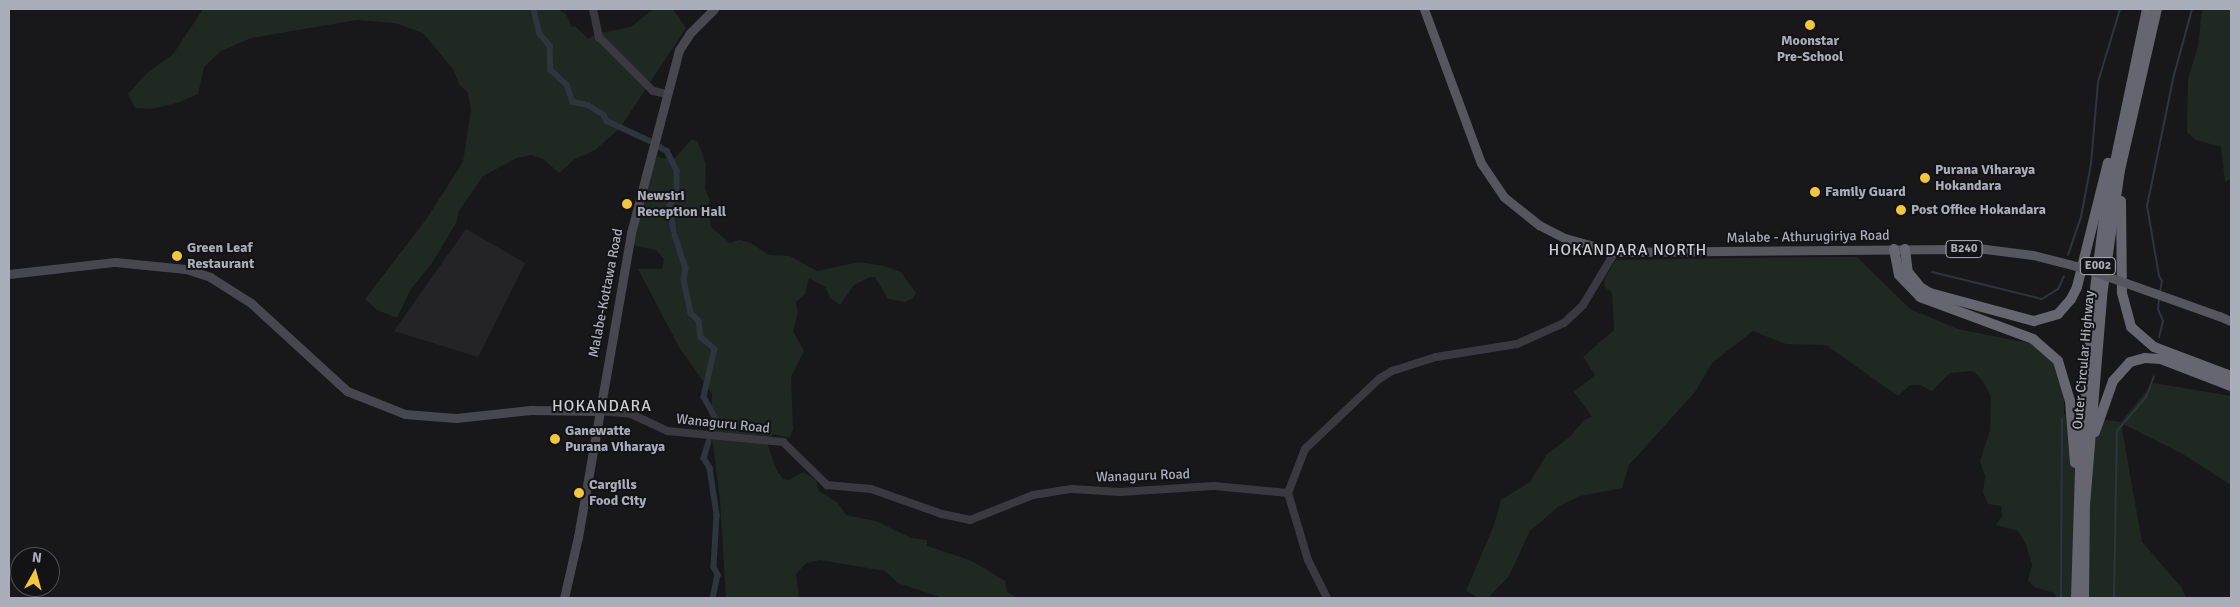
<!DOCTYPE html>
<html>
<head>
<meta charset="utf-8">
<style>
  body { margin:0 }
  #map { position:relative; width:2240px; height:607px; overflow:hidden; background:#18181a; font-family:Signika,sans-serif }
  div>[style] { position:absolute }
  .built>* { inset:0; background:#242427 }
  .green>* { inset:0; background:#1f2821 }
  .stream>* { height:2px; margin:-1px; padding:0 1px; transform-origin:1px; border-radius:1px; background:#2d353e }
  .canal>* { height:5.5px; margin:-2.75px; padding:0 2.75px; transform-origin:2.75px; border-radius:2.75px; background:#2d353e }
  .tertiary>* { height:8px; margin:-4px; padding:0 4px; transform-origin:4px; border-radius:4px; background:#39393f }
  .secondary>* { height:9px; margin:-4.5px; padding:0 4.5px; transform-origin:4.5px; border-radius:4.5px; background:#47484f }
  .primary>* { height:9px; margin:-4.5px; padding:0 4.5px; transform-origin:4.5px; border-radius:4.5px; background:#55565e }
  .motorway>* { height:10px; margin:-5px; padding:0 5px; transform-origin:5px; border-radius:5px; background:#656670 }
  .primary-bridge>* { height:9px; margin:-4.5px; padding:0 4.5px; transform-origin:4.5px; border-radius:4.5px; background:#55565e }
  .dots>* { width:14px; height:14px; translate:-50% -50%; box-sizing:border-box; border:2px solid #131315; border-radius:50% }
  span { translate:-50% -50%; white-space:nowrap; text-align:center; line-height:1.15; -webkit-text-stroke:4px #131315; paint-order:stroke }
  .shield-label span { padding:1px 4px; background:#131315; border:1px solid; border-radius:4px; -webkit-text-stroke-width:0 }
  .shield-label { font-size:12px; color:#aaadba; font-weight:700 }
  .poi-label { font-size:14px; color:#aaadba; font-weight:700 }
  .left { translate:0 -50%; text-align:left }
  .street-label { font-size:14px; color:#aaadba }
  .quarter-label { font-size:16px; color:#cbcdd6; letter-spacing:1px }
  .frame { position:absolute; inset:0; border:10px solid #aaadba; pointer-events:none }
  .north { position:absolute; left:10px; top:547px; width:50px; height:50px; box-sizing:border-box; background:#131315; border:1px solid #4f5157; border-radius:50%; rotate:7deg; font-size:14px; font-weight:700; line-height:20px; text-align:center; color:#aaadba }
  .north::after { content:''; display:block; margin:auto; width:18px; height:22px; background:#f4c736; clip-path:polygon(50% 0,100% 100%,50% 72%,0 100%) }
</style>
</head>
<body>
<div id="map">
  <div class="built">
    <div style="clip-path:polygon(466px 229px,525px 263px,478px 357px,394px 331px)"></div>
  </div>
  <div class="green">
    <div style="clip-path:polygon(203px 9px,558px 9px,566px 14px,572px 27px,575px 26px,588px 39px,596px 34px,631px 27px,653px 9px,673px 9px,686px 28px,620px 128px,595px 150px,575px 159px,559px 173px,543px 159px,531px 155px,517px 158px,483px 176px,459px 211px,456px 223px,432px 263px,411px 289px,397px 318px,377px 310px,365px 299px,425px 221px,463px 162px,471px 110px,468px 93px,459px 84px,453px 69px,423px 33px,395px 23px,357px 20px,251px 38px,221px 51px,204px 67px,198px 94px,177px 103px,151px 109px,135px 108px,128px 94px,146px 74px,173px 54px)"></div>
    <div style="clip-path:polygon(2202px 9px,2231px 9px,2231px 179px,2225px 182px,2221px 147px,2196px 140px,2187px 132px,2188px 79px,2198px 46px)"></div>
    <div style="clip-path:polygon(692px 139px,698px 142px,706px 164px,705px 189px,710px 200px,707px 209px,712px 228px,730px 243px,739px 240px,751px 243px,769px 255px,790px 256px,817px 271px,859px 262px,884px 266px,901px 272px,916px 293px,913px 298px,905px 302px,888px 299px,875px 277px,870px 277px,854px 285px,840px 305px,830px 298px,825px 287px,809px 278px,805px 294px,796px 302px,798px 312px,793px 331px,804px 351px,791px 377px,793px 429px,790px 438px,773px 434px,767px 443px,777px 471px,783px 479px,789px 480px,803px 472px,816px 480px,819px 491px,838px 503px,846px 515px,876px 521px,911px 538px,927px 540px,927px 546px,972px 561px,1005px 581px,1007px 592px,1018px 598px,943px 598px,898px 583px,885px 571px,820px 560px,806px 563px,796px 574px,799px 598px,726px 598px,720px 500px,711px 429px,712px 394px,679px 347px,638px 269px,662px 269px,664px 259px,656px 250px,632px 245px,654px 156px,673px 160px)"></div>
    <div style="clip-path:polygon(1823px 257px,1857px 257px,1910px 309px,1958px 329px,2052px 348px,2064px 382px,2064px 414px,2121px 422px,2153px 383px,2231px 396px,2231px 485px,2181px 453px,2121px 423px,2142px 542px,2182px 588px,2186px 598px,2057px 598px,2054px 593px,2034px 587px,2028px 580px,2032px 565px,2026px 544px,2018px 531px,1996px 525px,2002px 516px,2001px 506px,1988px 504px,1983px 492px,1985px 476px,1980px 461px,1990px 430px,1991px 397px,1983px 381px,1973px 371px,1950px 373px,1932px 391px,1920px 385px,1910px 385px,1898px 396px,1826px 345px,1786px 344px,1753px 331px,1712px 363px,1695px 392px,1629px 465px,1622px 488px,1580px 496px,1559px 506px,1530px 531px,1509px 576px,1488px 598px,1479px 598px,1466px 591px,1494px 525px,1501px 500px,1530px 482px,1547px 454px,1570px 437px,1584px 420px,1592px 417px,1574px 392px,1595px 375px,1583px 357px,1614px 330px,1612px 293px,1605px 287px,1604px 280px,1616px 260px)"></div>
  </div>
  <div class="stream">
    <div style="left:2068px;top:255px;width:40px;rotate:-71.1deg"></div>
    <div style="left:2081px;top:217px;width:54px;rotate:-79.3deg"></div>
    <div style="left:2091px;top:164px;width:82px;rotate:-85.1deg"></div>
    <div style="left:2098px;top:82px;width:76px;rotate:-73.2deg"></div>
    <div style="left:1932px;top:272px;width:113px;rotate:13.8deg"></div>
    <div style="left:2042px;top:299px;width:19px;rotate:-32deg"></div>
    <div style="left:2058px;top:289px;width:14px;rotate:-65deg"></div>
    <div style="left:2160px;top:292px;width:11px;rotate:-80deg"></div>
    <div style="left:2162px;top:281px;width:6px;rotate:-121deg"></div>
    <div style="left:2159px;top:276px;width:71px;rotate:-99.7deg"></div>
    <div style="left:2147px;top:206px;width:134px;rotate:-78.4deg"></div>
    <div style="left:2174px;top:75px;width:68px;rotate:-74.7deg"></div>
    <div style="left:2159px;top:337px;width:16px;rotate:-76deg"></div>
    <div style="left:2163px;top:321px;width:13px;rotate:-113deg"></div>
    <div style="left:2158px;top:309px;width:10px;rotate:-84deg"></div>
    <div style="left:2061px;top:598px;width:179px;rotate:-89.7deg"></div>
    <div style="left:2114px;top:598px;width:167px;rotate:-89deg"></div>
    <div style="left:2117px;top:431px;width:45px;rotate:-49.5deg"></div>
    <div style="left:2146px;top:397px;width:22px;rotate:-69deg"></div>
  </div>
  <div class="canal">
    <div style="left:534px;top:9px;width:26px;rotate:77deg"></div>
    <div style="left:540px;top:34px;width:16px;rotate:50deg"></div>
    <div style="left:550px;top:46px;width:24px;rotate:88deg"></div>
    <div style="left:551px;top:70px;width:22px;rotate:43deg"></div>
    <div style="left:567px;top:85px;width:18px;rotate:71deg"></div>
    <div style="left:573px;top:102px;width:15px;rotate:11deg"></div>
    <div style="left:588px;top:105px;width:19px;rotate:32deg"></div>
    <div style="left:604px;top:115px;width:7px;rotate:63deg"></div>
    <div style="left:607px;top:121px;width:47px;rotate:24.9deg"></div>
    <div style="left:658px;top:146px;width:10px;rotate:29deg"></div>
    <div style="left:667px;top:151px;width:22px;rotate:63deg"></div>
    <div style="left:677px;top:171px;width:23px;rotate:90deg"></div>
    <div style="left:677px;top:194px;width:14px;rotate:120deg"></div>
    <div style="left:670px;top:206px;width:24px;rotate:81deg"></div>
    <div style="left:675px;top:235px;width:35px;rotate:72deg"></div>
    <div style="left:686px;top:268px;width:12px;rotate:99deg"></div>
    <div style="left:684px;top:280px;width:34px;rotate:78deg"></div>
    <div style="left:691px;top:313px;width:11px;rotate:45deg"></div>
    <div style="left:699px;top:321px;width:16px;rotate:83deg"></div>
    <div style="left:701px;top:337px;width:18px;rotate:41deg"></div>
    <div style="left:715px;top:349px;width:49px;rotate:102.9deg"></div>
    <div style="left:704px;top:397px;width:23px;rotate:61deg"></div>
    <div style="left:715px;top:417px;width:16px;rotate:97deg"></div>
    <div style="left:709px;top:442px;width:17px;rotate:107deg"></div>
    <div style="left:704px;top:458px;width:12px;rotate:59deg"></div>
    <div style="left:710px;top:468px;width:48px;rotate:81.5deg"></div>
    <div style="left:717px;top:515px;width:52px;rotate:93.3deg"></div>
    <div style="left:714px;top:567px;width:9px;rotate:63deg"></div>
    <div style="left:718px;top:575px;width:24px;rotate:102deg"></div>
  </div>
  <div class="tertiary">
    <div style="left:593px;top:9px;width:29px;rotate:78deg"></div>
    <div style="left:599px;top:37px;width:76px;rotate:45deg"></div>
    <div style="left:653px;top:91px;width:14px;rotate:12deg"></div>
    <div style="left:598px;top:411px;width:33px;rotate:5deg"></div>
    <div style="left:631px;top:414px;width:40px;rotate:25deg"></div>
    <div style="left:667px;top:431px;width:117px;rotate:5.4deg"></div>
    <div style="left:783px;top:442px;width:62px;rotate:44.3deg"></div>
    <div style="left:827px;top:485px;width:44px;rotate:5.2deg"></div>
    <div style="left:871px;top:489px;width:75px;rotate:19.4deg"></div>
    <div style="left:942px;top:514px;width:29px;rotate:12deg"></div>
    <div style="left:970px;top:520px;width:68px;rotate:-21.6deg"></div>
    <div style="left:1033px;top:495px;width:39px;rotate:-9deg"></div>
    <div style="left:1072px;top:489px;width:48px;rotate:3.6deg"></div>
    <div style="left:1120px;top:492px;width:94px;rotate:-3.7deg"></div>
    <div style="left:1214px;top:486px;width:74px;rotate:5.4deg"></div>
    <div style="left:1288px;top:493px;width:47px;rotate:-68.9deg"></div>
    <div style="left:1305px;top:449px;width:102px;rotate:-43.4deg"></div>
    <div style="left:1379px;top:379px;width:15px;rotate:-32deg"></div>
    <div style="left:1392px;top:371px;width:46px;rotate:-17.7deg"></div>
    <div style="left:1436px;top:357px;width:82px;rotate:-9.1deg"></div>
    <div style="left:1517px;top:344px;width:51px;rotate:-24.1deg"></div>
    <div style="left:1564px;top:323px;width:26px;rotate:-43deg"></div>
    <div style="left:1583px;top:305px;width:62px;rotate:-58.9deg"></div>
    <div style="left:1288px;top:493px;width:70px;rotate:73.4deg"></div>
    <div style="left:1308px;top:560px;width:42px;rotate:63.4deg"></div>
  </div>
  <div class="secondary">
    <div style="left:9px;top:274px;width:107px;rotate:-6.5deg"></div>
    <div style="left:115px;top:262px;width:71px;rotate:5.6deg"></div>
    <div style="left:186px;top:269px;width:25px;rotate:18deg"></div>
    <div style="left:210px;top:277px;width:49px;rotate:32.4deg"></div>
    <div style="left:251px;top:303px;width:130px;rotate:42.5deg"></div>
    <div style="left:347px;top:391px;width:62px;rotate:21.6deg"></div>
    <div style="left:405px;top:414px;width:51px;rotate:4.5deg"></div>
    <div style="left:456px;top:418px;width:75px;rotate:-6.1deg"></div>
    <div style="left:531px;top:410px;width:67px;rotate:0.9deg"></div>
    <div style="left:564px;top:598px;width:63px;rotate:-77.1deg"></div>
    <div style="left:578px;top:537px;width:309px;rotate:-80.1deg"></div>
    <div style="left:631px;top:233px;width:189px;rotate:-75.3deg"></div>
    <div style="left:679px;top:50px;width:20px;rotate:-57deg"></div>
    <div style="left:690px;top:33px;width:34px;rotate:-45deg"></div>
  </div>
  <div class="primary">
    <div style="left:1424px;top:9px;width:164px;rotate:69.7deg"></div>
    <div style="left:1481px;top:163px;width:41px;rotate:55.9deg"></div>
    <div style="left:1504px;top:197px;width:45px;rotate:38.7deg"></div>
    <div style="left:1539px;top:225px;width:29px;rotate:27deg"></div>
    <div style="left:1565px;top:238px;width:52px;rotate:15.6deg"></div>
    <div style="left:1615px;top:252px;width:370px;rotate:-0.5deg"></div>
    <div style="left:1985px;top:249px;width:48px;rotate:7.1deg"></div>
    <div style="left:2219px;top:316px;width:13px;rotate:23deg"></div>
  </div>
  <div class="motorway">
    <div style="left:2121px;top:201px;width:92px;rotate:89.4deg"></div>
    <div style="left:2122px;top:293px;width:35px;rotate:75deg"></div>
    <div style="left:2131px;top:327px;width:30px;rotate:41deg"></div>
    <div style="left:2154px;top:347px;width:82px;rotate:20.6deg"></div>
    <div style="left:1894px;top:249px;width:26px;rotate:79deg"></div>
    <div style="left:1899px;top:275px;width:30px;rotate:46deg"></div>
    <div style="left:1920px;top:297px;width:121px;rotate:20.4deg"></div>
    <div style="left:2033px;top:339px;width:33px;rotate:41deg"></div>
    <div style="left:2058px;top:361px;width:42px;rotate:73.3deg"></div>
    <div style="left:2070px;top:401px;width:62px;rotate:85.4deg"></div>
    <div style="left:1905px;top:249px;width:23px;rotate:83deg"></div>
    <div style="left:1908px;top:272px;width:19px;rotate:51deg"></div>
    <div style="left:1920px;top:287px;width:12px;rotate:31deg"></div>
    <div style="left:1930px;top:293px;width:108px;rotate:15.1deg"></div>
    <div style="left:2034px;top:321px;width:25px;rotate:-16deg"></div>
    <div style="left:2058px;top:314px;width:20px;rotate:-49deg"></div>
    <div style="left:2071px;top:299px;width:13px;rotate:-63deg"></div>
    <div style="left:2077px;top:287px;width:128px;rotate:-76deg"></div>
    <div style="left:2095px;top:432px;width:54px;rotate:-70.6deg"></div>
    <div style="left:2113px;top:381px;width:25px;rotate:-48deg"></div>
    <div style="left:2130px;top:362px;width:16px;rotate:-15deg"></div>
    <div style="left:2145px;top:358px;width:16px;rotate:4deg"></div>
    <div style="left:2161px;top:359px;width:75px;rotate:21.1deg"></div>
    <div style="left:2076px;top:598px;width:160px;rotate:-88.2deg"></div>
    <div style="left:2081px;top:438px;width:142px;rotate:-84.7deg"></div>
    <div style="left:2094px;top:297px;width:88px;rotate:-82.8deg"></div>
    <div style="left:2105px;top:210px;width:205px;rotate:-78.2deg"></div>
    <div style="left:2084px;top:598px;width:93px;rotate:-89.4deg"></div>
    <div style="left:2085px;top:505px;width:210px;rotate:-85.3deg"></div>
    <div style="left:2102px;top:296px;width:127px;rotate:-81.9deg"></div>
    <div style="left:2120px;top:170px;width:165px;rotate:-77.1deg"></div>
  </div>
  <div class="primary-bridge">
    <div style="left:2033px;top:255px;width:53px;rotate:14.3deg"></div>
    <div style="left:2084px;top:268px;width:143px;rotate:19.6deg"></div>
  </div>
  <div class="dots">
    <div style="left:1810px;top:25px;background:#f4c736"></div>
    <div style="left:1925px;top:178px;background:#f4c736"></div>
    <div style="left:1815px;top:192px;background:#f4c736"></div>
    <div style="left:627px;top:204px;background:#f4c736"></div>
    <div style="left:1901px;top:210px;background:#f4c736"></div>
    <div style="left:177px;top:256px;background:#f4c736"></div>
    <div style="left:555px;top:439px;background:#f4c736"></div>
    <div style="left:579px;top:493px;background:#f4c736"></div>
  </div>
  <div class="shield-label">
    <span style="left:1964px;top:249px">B240</span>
    <span style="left:2098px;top:266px">E002</span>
  </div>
  <div class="poi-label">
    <span style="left:1810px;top:49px">Moonstar<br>Pre-School</span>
    <span class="left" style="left:1935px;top:178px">Purana Viharaya<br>Hokandara</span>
    <span class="left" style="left:1825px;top:192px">Family Guard</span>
    <span class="left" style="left:637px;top:204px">Newsiri<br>Reception Hall</span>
    <span class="left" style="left:1911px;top:210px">Post Office Hokandara</span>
    <span class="left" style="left:187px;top:256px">Green Leaf<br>Restaurant</span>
    <span class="left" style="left:565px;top:439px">Ganewatte<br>Purana Viharaya</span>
    <span class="left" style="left:589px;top:493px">Cargills<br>Food City</span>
  </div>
  <div class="street-label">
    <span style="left:1808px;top:237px;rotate:-1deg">Malabe - Athurugiriya Road</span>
    <span style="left:606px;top:293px;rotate:-79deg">Malabe-Kottawa Road</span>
    <span style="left:2084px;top:360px;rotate:-85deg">Outer Circular Highway</span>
    <span style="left:723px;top:424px;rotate:6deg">Wanaguru Road</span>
    <span style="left:1143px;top:476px;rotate:-2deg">Wanaguru Road</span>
  </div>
  <div class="quarter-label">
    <span style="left:1628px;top:250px">HOKANDARA NORTH</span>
    <span style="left:602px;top:406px">HOKANDARA</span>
  </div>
  <div class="frame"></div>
  <div class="north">N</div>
</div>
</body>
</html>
